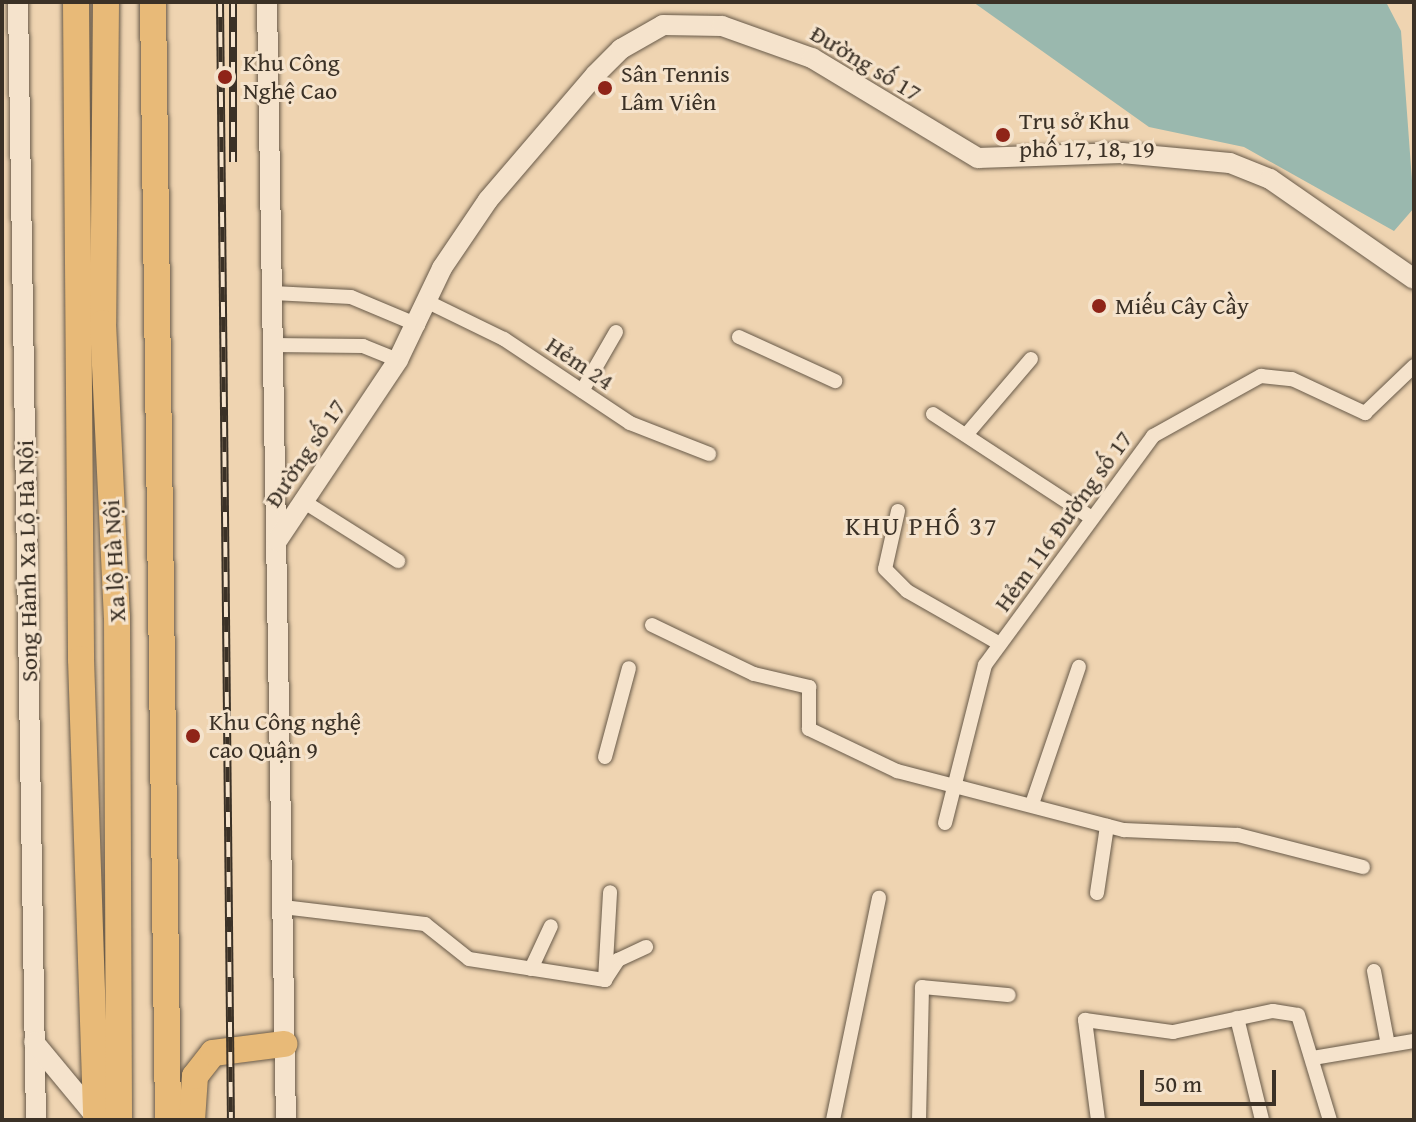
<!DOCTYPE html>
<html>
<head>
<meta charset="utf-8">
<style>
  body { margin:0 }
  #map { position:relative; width:1416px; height:1122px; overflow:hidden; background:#efd4b1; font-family:"Gentium Book Plus",serif }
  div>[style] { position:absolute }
  .water>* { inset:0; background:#9ab8ae }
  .roads { filter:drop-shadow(0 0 2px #685a49) drop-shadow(0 0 2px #685a49) }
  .street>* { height:14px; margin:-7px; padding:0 7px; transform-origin:7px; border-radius:7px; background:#f5e3cc }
  .secondary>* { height:20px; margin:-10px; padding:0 10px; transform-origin:10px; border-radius:10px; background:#f5e3cc }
  .highway>* { height:26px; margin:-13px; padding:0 13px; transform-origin:13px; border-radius:13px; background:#e8ba78 }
  .rail>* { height:8px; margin-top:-4px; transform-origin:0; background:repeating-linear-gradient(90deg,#f5e3cc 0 15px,#3b3126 0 30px); box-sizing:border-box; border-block:2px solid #3b3126 }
  .dots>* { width:22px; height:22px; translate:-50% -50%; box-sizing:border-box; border:4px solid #f5e3cc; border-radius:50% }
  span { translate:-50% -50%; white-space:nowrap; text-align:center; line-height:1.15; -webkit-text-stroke:6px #f5e3cc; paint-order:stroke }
  .poi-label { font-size:24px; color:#3b3126 }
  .left { translate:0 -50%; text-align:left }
  .street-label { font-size:24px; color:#3b3126 }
  .neighbourhood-label { font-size:26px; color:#3b3126; letter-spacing:2px }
  .frame { position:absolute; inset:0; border:4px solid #3b3126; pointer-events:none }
  .scale { position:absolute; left:1140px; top:1070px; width:136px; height:36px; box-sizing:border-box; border:4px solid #3b3126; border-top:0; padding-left:10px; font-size:24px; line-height:28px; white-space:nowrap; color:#3b3126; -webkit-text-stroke:6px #f5e3cc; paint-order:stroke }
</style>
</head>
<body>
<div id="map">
  <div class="water">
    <div style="clip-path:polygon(973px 2px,1386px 2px,1401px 31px,1414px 208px,1394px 231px,1244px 147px,1149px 127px)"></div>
  </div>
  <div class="roads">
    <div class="street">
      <div style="left:273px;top:293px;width:78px;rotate:2.9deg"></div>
      <div style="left:351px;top:297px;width:73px;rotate:22.7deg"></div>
      <div style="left:428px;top:302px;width:85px;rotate:26deg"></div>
      <div style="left:504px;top:339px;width:151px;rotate:33.7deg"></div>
      <div style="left:630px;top:423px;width:85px;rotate:21.4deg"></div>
      <div style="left:739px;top:337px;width:106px;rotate:24.6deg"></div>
      <div style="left:273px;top:345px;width:90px;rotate:0.6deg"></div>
      <div style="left:363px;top:346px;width:38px;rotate:22deg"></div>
      <div style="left:582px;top:391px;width:68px;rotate:-60deg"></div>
      <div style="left:933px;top:414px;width:190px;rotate:33.2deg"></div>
      <div style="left:966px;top:435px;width:100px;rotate:-49.5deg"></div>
      <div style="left:306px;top:503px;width:109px;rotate:32.2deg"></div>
      <div style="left:898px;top:511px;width:59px;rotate:102.6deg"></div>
      <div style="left:885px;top:569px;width:31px;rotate:45deg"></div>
      <div style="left:907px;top:591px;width:107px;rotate:29.7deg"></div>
      <div style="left:652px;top:625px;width:113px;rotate:25.7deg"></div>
      <div style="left:754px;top:674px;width:57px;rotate:13.3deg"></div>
      <div style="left:809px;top:687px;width:42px;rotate:90deg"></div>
      <div style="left:809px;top:729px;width:98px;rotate:25.5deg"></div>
      <div style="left:897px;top:771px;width:235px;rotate:14.6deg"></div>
      <div style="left:1124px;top:830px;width:114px;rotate:2.5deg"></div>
      <div style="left:1238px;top:835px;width:129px;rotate:14.4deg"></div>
      <div style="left:605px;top:757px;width:92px;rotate:-74.9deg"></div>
      <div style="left:1032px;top:804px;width:145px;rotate:-71.1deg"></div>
      <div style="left:945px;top:823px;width:163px;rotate:-75.8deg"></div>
      <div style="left:985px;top:665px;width:284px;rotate:-53.7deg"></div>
      <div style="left:1153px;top:436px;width:124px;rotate:-29.1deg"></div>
      <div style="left:1261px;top:376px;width:31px;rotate:6deg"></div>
      <div style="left:1292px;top:379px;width:81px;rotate:25deg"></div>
      <div style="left:1365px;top:413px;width:68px;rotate:-43.8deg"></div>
      <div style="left:1097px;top:893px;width:68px;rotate:-81.5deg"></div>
      <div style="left:283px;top:907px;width:143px;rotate:6.8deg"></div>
      <div style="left:425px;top:924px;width:56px;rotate:38.5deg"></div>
      <div style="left:469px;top:959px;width:138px;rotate:8.8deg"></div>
      <div style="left:605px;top:980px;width:24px;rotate:-57deg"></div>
      <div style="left:618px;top:960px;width:31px;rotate:-25deg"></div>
      <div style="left:531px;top:969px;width:47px;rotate:-65.1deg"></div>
      <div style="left:1374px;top:971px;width:75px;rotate:79.3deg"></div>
      <div style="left:605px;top:980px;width:88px;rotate:-86.7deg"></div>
      <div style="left:1237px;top:1018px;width:105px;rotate:76.2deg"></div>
      <div style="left:1313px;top:1058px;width:102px;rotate:-9.6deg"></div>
      <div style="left:833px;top:1120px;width:227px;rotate:-78.3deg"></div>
      <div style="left:919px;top:1120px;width:133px;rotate:-88.7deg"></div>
      <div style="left:922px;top:987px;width:87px;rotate:5.3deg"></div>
      <div style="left:1098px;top:1120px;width:101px;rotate:-97.4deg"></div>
      <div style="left:1085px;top:1020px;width:89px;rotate:7.8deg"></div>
      <div style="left:1173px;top:1032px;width:102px;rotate:-11.9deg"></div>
      <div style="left:1273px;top:1011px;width:25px;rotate:9deg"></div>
      <div style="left:1298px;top:1015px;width:110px;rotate:73.1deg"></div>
    </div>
    <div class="secondary">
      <div style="left:18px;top:2px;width:1118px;rotate:89.08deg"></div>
      <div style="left:267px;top:2px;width:1118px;rotate:89.03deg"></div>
      <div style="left:277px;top:541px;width:218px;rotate:-56.2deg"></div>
      <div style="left:398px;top:360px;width:102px;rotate:-64.4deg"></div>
      <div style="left:442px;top:268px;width:82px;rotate:-55.9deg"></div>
      <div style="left:488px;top:200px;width:165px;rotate:-49.4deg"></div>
      <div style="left:595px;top:75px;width:37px;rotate:-45deg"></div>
      <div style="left:621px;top:49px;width:48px;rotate:-29.7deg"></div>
      <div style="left:663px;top:25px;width:59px;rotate:1deg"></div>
      <div style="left:722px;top:26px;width:96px;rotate:19.6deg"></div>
      <div style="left:812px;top:58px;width:194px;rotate:31.1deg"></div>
      <div style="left:978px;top:158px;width:144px;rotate:-2deg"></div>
      <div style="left:1122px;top:153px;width:108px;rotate:5.3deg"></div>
      <div style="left:1230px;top:163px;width:43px;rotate:21.8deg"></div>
      <div style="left:1270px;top:179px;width:175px;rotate:34.8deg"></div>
      <div style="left:34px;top:1042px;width:97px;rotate:50.4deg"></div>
    </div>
    <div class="highway">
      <div style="left:76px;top:2px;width:657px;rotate:89.56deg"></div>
      <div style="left:81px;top:659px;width:461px;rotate:88.1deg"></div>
      <div style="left:106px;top:2px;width:321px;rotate:90.5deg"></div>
      <div style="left:103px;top:323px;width:294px;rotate:87.3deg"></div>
      <div style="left:117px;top:617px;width:503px;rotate:89.77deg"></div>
      <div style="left:153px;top:2px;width:1118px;rotate:89.23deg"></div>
      <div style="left:192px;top:1120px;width:44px;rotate:-86.1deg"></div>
      <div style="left:195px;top:1076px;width:29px;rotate:-52deg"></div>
      <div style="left:213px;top:1053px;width:72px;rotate:-7.2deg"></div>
    </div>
  </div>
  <div class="rail">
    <div style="left:220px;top:2px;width:1118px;rotate:89.44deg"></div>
    <div style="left:233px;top:2px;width:160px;rotate:90deg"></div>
  </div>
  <div class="dots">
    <div style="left:225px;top:77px;background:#8f2418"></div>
    <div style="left:605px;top:88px;background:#8f2418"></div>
    <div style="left:1003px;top:135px;background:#8f2418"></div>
    <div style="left:1099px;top:306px;background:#8f2418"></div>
    <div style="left:193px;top:736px;background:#8f2418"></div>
  </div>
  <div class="poi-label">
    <span class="left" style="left:243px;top:77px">Khu Công<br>Nghệ Cao</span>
    <span class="left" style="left:621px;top:88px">Sân Tennis<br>Lâm Viên</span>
    <span class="left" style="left:1019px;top:135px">Trụ sở Khu<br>phố 17, 18, 19</span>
    <span class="left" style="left:1115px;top:306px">Miếu Cây Cầy</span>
    <span class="left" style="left:209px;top:736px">Khu Công nghệ<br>cao Quận 9</span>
  </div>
  <div class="street-label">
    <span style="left:866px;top:63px;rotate:31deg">Đường số 17</span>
    <span style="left:580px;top:363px;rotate:34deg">Hẻm 24</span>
    <span style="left:305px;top:453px;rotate:-56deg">Đường số 17</span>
    <span style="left:1063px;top:521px;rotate:-54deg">Hẻm 116 Đường số 17</span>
    <span style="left:27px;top:561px;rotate:-91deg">Song Hành Xa Lộ Hà Nội</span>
    <span style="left:114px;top:561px;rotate:-93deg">Xa lộ Hà Nội</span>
  </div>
  <div class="neighbourhood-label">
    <span style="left:922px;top:526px">KHU PHỐ 37</span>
  </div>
  <div class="frame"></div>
  <div class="scale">50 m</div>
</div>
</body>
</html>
